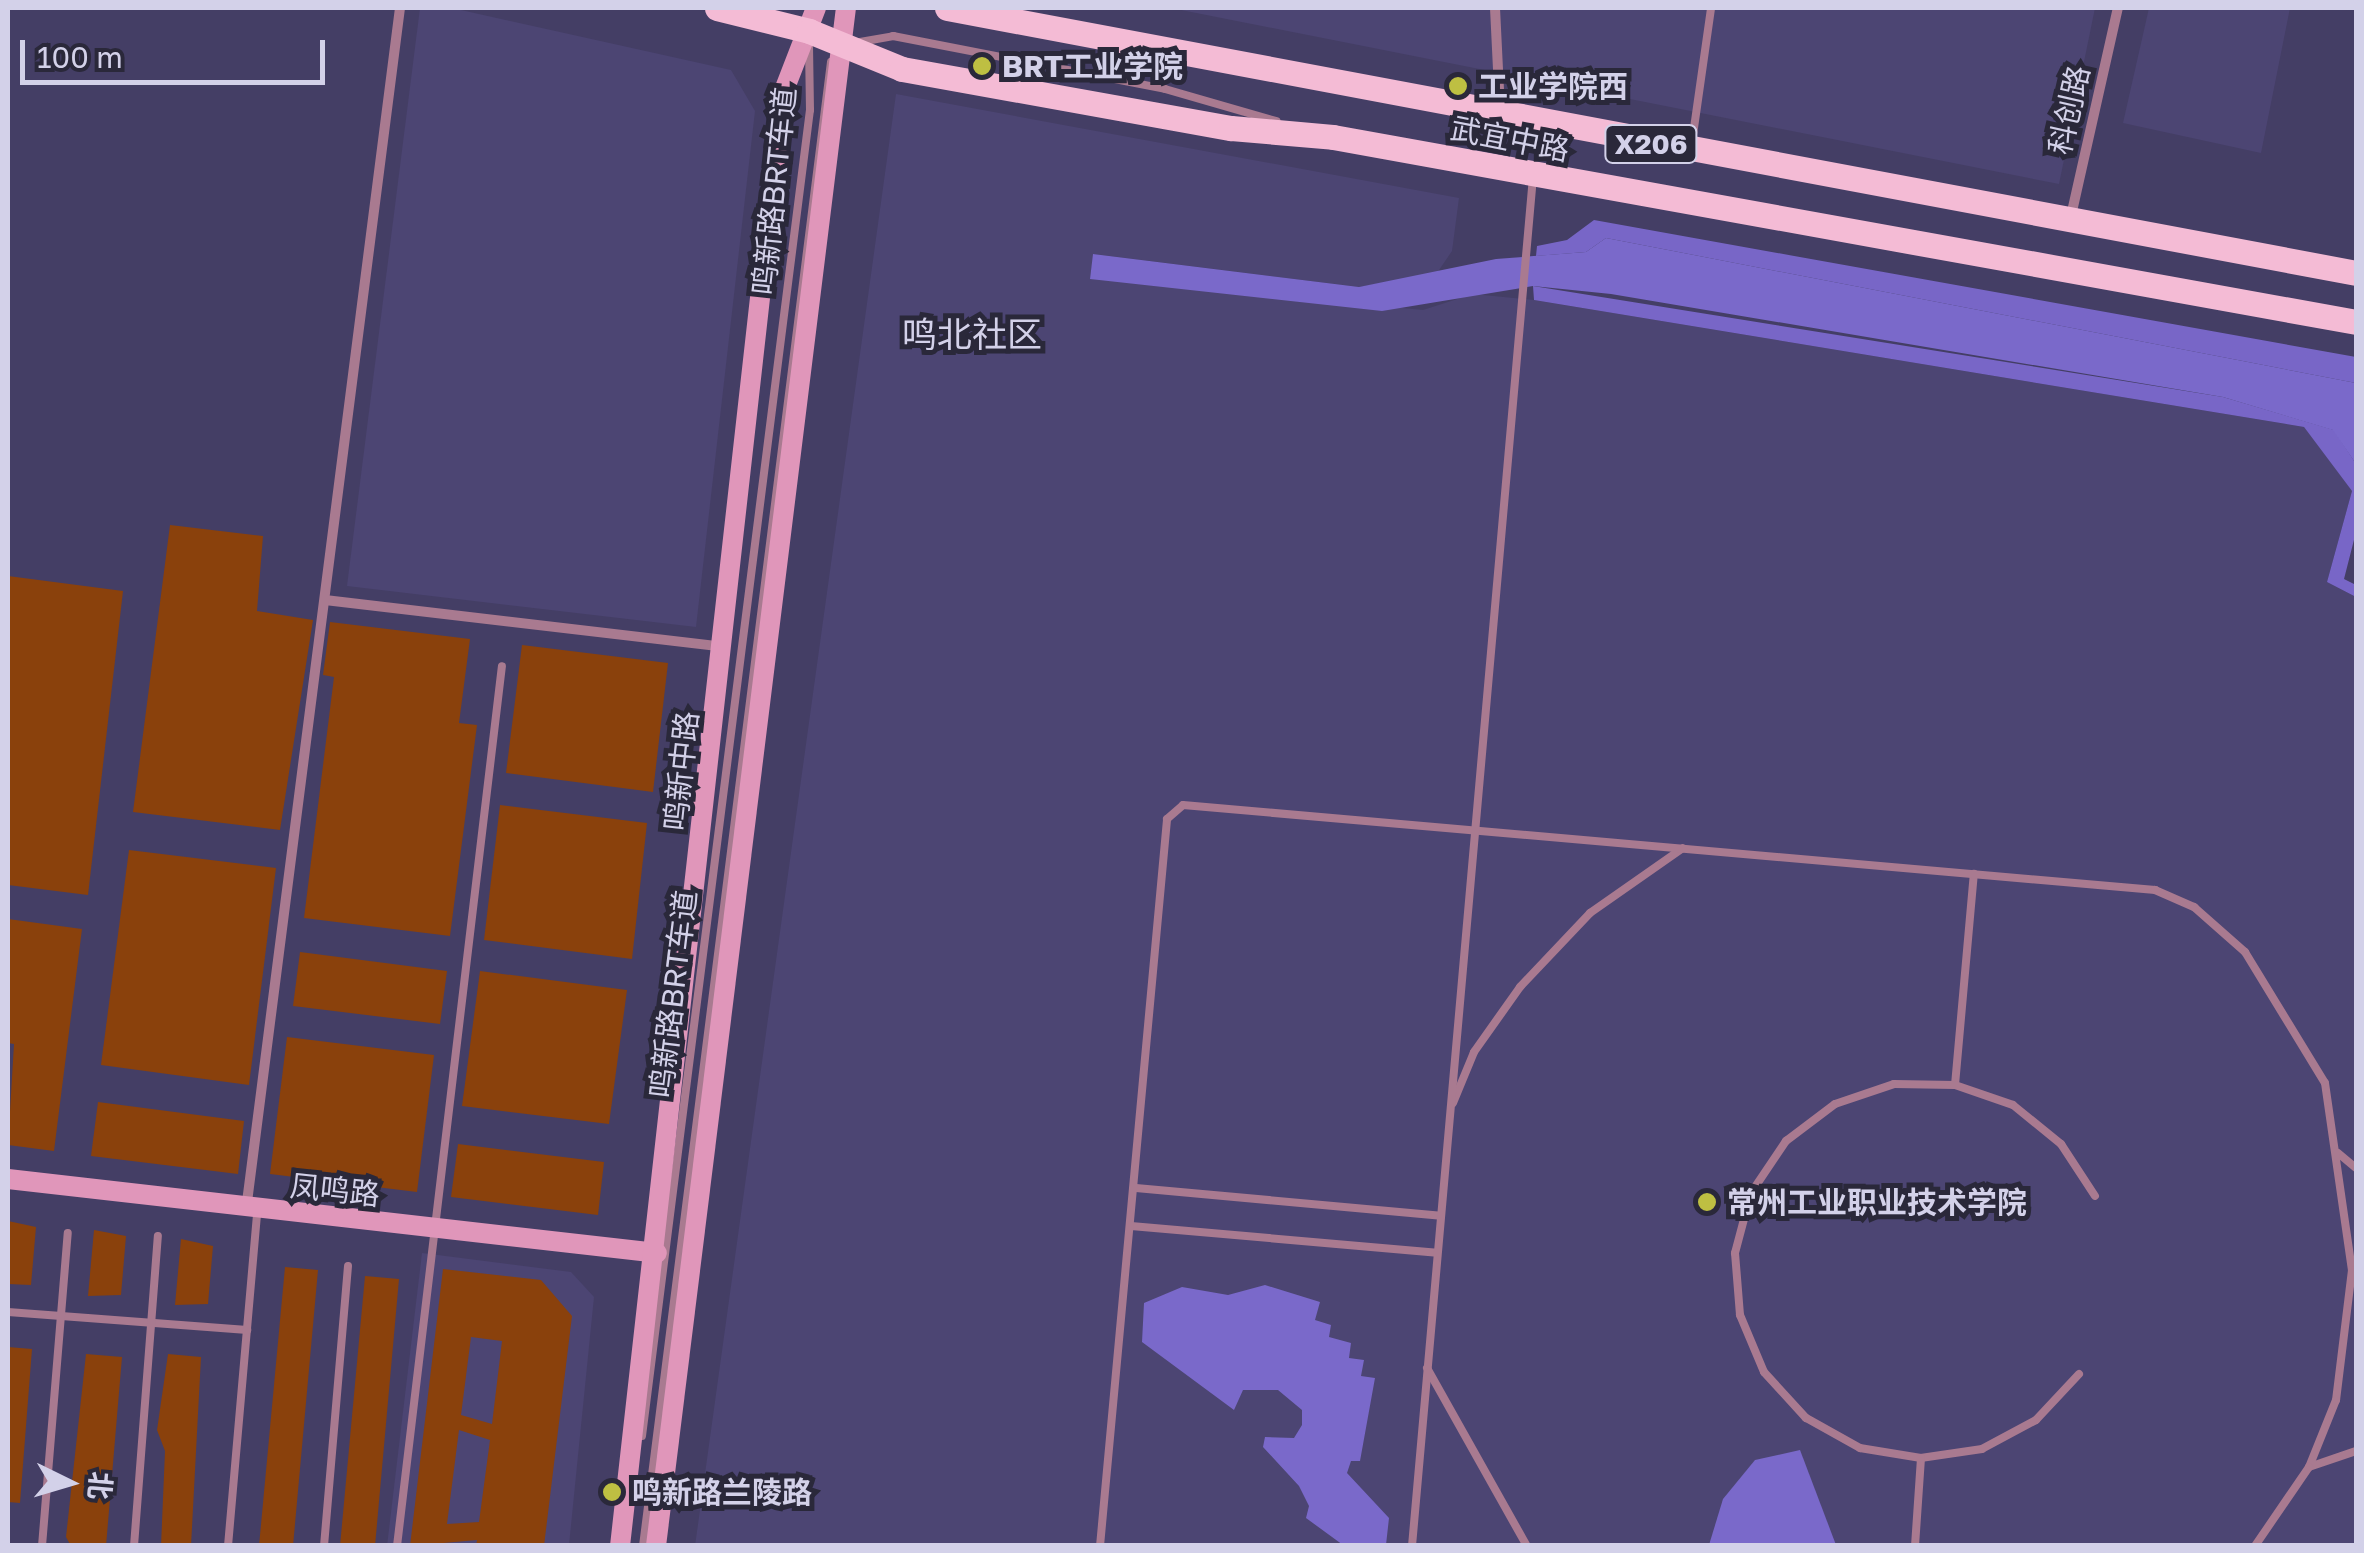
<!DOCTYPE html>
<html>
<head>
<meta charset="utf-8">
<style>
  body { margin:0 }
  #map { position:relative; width:2364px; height:1553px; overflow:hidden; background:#443e65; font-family:"Golos Text","Noto Sans SC",sans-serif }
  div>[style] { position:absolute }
  .built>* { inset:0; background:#4c4573 }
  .forest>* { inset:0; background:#7866c7 }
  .water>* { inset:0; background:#7a69ca }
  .building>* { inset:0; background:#8a410c }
  .lane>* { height:8px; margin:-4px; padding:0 4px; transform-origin:4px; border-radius:4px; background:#a97a90 }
  .street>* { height:10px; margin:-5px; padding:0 5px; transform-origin:5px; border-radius:5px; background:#a97a90 }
  .secondary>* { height:20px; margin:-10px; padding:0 10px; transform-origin:10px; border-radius:10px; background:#e096ba }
  .primary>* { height:25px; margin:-12.5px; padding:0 12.5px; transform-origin:12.5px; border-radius:12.5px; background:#f4bbd5 }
  .dots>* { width:28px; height:28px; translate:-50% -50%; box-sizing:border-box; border:5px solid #2a283a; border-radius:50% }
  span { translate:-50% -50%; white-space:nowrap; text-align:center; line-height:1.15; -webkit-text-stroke:10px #2a283a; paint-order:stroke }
  .shield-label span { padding:2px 8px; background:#2a283a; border:2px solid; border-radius:8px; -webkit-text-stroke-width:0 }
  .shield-label { font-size:28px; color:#d3d1e9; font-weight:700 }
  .poi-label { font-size:30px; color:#d3d1e9; font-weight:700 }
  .left { translate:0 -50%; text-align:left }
  .street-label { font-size:30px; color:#d3d1e9 }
  .quarter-label { font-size:35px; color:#d3d1e9 }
  .frame { position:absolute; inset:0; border:10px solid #d3d1e9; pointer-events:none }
  .north { position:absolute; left:20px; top:1433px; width:100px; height:100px; -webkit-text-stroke:8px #2a283a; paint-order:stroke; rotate:95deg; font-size:28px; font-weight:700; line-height:40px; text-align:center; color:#d3d1e9 }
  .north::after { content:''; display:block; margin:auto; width:35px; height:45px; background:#d3d1e9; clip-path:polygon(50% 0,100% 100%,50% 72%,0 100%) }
  .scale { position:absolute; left:20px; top:40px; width:305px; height:45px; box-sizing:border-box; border:5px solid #d3d1e9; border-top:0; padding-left:12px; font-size:30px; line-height:35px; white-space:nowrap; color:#d3d1e9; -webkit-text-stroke:8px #2a283a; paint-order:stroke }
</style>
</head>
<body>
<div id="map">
  <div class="built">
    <div style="clip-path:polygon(420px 8px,452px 8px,731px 70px,755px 111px,696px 627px,347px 586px)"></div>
    <div style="clip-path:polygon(1171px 8px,2095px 8px,2059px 184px)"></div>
    <div style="clip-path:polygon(2149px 8px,2290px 8px,2261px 153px,2123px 123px)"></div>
    <div style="clip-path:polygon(896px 94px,1459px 198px,1452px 251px,1437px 273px,1359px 287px,1094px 254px,1090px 278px,1423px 310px,1473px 294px,1534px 300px,2304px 427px,2352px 491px,2327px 582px,2356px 597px,2356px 1545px,695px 1546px)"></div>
    <div style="clip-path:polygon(422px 1253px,571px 1272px,594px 1297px,569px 1545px,387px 1546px)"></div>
  </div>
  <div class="forest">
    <div style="clip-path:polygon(1594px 220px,2356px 357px,2356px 383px,1606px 238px,1586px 252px,1536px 256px,1537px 246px,1567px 240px)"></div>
    <div style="clip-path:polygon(1533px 286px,2223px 397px,2334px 430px,2356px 464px,2356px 532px,2344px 579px,2356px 585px,2356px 597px,2327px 582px,2352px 491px,2304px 427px,1534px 300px)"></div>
  </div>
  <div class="water">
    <div style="clip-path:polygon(1606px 238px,2356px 383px,2356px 464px,2333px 430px,2223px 397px,1611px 294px,1533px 286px,1382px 311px,1090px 279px,1093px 254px,1359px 287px,1496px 259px,1586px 252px)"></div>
    <div style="clip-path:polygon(1265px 1285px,1320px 1302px,1315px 1320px,1331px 1325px,1329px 1337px,1351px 1343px,1349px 1358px,1364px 1360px,1361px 1376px,1375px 1378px,1360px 1461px,1351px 1461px,1347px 1473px,1389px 1518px,1386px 1545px,1343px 1545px,1306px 1518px,1309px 1506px,1299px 1486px,1263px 1447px,1265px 1437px,1294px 1438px,1302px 1425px,1302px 1410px,1278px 1390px,1243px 1390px,1234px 1410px,1142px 1342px,1144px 1303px,1182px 1287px,1228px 1295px)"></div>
    <div style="clip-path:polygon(1800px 1450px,1836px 1545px,1709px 1545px,1723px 1499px,1755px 1460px)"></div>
  </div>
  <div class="building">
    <div style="clip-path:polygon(170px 525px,263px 536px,257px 611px,313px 620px,280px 830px,133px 812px)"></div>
    <div style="clip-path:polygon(8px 576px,123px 591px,88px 895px,8px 885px)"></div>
    <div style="clip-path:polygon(330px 622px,470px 639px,459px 723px,477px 725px,450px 936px,304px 918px,334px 677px,323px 675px)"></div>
    <div style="clip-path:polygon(522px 645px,668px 663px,653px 792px,506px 773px)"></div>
    <div style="clip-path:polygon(500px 805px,647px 823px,632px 959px,484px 940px)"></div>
    <div style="clip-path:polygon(129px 850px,276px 868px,249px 1085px,101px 1065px)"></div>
    <div style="clip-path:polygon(8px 919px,82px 929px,54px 1151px,8px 1145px,14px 1044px,8px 1043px)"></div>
    <div style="clip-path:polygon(300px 952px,447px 971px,440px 1024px,293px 1006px)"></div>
    <div style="clip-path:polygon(480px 971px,627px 990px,609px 1124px,462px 1106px)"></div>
    <div style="clip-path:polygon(287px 1037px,434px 1055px,417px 1192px,270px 1174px)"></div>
    <div style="clip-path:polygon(98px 1102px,244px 1121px,238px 1174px,91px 1156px)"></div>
    <div style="clip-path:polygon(458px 1144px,604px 1162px,598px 1215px,451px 1197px)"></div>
    <div style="clip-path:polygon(8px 1221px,36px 1227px,31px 1285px,8px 1284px)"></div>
    <div style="clip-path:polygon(94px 1230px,126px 1236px,121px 1295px,88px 1296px)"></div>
    <div style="clip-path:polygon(181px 1239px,213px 1246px,208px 1304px,175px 1305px)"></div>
    <div style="clip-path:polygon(285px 1267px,318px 1270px,293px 1546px,259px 1546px)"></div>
    <div style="clip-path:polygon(evenodd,443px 1269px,541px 1280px,572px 1316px,544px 1546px,476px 1546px,477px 1540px,410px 1546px,443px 1269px,471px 1337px,502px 1341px,492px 1424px,461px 1415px,471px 1337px,443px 1269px,459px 1430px,490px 1440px,479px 1522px,447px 1524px,459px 1430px)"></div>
    <div style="clip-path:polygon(365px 1276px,399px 1279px,375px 1546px,340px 1546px)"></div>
    <div style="clip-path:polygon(8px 1347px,32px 1349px,20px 1503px,8px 1502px)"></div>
    <div style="clip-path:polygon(86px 1354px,122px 1357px,106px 1546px,71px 1546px,66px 1537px)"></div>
    <div style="clip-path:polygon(168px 1354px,201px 1357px,191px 1546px,161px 1546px,165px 1451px,157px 1430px)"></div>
  </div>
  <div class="lane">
    <div style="left:860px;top:42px;width:34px;rotate:-10deg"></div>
    <div style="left:893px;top:36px;width:277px;rotate:11deg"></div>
    <div style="left:1165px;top:89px;width:116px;rotate:16.1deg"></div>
    <div style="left:1692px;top:142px;width:135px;rotate:-81.9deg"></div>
    <div style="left:1955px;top:1085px;width:212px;rotate:-84.9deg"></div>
    <div style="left:1453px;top:1103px;width:55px;rotate:-67.6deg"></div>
    <div style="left:1474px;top:1052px;width:80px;rotate:-54.7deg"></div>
    <div style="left:1520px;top:987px;width:102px;rotate:-46.6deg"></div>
    <div style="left:1590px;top:913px;width:113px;rotate:-35deg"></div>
    <div style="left:2338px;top:1153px;width:23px;rotate:40deg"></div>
    <div style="left:1136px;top:1188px;width:306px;rotate:5.2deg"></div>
    <div style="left:1131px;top:1226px;width:307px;rotate:5deg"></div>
    <div style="left:8px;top:1312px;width:240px;rotate:4.3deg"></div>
    <div style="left:1427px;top:1368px;width:204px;rotate:60.7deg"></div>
    <div style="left:2079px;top:1374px;width:63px;rotate:133.1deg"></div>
    <div style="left:2036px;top:1420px;width:61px;rotate:151.8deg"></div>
    <div style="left:1982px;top:1449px;width:62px;rotate:171.6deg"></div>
    <div style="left:1921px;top:1458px;width:62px;rotate:-170.7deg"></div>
    <div style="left:1860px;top:1448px;width:62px;rotate:-150.9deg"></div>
    <div style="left:1806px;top:1418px;width:62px;rotate:-132.4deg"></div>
    <div style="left:1764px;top:1372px;width:62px;rotate:-112.8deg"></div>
    <div style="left:1740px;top:1315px;width:62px;rotate:-94.6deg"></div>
    <div style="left:1735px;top:1253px;width:62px;rotate:-75.1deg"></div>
    <div style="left:1751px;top:1193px;width:63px;rotate:-56.1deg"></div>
    <div style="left:1786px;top:1141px;width:61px;rotate:-37.1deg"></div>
    <div style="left:1835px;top:1104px;width:62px;rotate:-18.7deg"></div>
    <div style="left:1894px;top:1084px;width:61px;rotate:0.9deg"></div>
    <div style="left:1955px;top:1085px;width:61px;rotate:19deg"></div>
    <div style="left:2013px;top:1105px;width:62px;rotate:39.1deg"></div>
    <div style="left:2061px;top:1144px;width:62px;rotate:56.8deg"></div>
    <div style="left:642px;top:1436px;width:1337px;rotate:-82.78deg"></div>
    <div style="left:810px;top:110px;width:65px;rotate:-90.9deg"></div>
    <div style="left:2309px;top:1467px;width:50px;rotate:-18.8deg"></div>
    <div style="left:42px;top:1546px;width:314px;rotate:-85.3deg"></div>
    <div style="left:134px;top:1546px;width:311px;rotate:-85.6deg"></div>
    <div style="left:228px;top:1546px;width:335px;rotate:-85deg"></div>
    <div style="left:324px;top:1546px;width:281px;rotate:-85.1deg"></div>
    <div style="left:397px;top:1546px;width:886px;rotate:-83.2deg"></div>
    <div style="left:643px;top:1546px;width:1496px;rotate:-82.78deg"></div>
    <div style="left:1100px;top:1546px;width:730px;rotate:-84.73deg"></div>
    <div style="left:1167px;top:819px;width:21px;rotate:-41deg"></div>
    <div style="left:1183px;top:805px;width:976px;rotate:5deg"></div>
    <div style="left:2155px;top:890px;width:43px;rotate:23.6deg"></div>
    <div style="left:2194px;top:907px;width:68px;rotate:41.4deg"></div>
    <div style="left:2245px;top:952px;width:153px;rotate:58.6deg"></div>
    <div style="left:2325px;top:1083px;width:189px;rotate:81.8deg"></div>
    <div style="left:2352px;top:1270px;width:131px;rotate:97deg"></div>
    <div style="left:2336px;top:1400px;width:72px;rotate:111.9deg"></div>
    <div style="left:2309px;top:1467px;width:96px;rotate:124.4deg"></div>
    <div style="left:1412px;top:1546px;width:1374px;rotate:-84.95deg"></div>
    <div style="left:1915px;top:1546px;width:88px;rotate:-86.1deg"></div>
  </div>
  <div class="street">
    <div style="left:1495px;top:8px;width:103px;rotate:87.2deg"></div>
    <div style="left:2071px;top:216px;width:213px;rotate:-77.3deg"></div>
    <div style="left:325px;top:600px;width:402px;rotate:6.7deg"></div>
    <div style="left:246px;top:1210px;width:1212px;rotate:-82.7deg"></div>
  </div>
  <div class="secondary">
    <div style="left:8px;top:1179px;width:653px;rotate:6.5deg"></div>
    <div style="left:620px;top:1546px;width:1462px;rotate:-83.6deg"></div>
    <div style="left:783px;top:93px;width:91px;rotate:-68.8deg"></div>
    <div style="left:656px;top:1546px;width:1550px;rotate:-82.96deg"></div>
  </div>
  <div class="primary">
    <div style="left:717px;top:8px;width:95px;rotate:14deg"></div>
    <div style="left:809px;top:31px;width:100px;rotate:22.2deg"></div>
    <div style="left:902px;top:69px;width:334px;rotate:10.2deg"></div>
    <div style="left:1231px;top:128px;width:102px;rotate:5deg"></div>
    <div style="left:1333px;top:137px;width:1040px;rotate:10.25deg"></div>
    <div style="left:947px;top:8px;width:1434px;rotate:10.65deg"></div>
  </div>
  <div class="dots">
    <div style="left:982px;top:66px;background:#bebf42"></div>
    <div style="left:1458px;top:86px;background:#bebf42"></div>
    <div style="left:1707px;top:1202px;background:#bebf42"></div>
    <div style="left:612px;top:1492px;background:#bebf42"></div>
  </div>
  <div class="shield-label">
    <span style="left:1651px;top:144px">X206</span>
  </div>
  <div class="poi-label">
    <span class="left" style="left:1002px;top:66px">BRT工业学院</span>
    <span class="left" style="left:1478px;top:86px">工业学院西</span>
    <span class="left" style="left:1727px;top:1202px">常州工业职业技术学院</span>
    <span class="left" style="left:632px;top:1492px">鸣新路兰陵路</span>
  </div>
  <div class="street-label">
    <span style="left:2069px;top:110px;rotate:-77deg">科创路</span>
    <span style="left:1510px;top:139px;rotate:11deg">武宜中路</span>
    <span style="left:774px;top:191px;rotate:-84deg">鸣新路BRT车道</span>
    <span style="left:681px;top:771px;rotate:-84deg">鸣新中路</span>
    <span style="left:673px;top:994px;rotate:-83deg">鸣新路BRT车道</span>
    <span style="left:335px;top:1190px;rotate:6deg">凤鸣路</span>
  </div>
  <div class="quarter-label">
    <span style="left:972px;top:334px">鸣北社区</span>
  </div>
  <div class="frame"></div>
  <div class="north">北</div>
  <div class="scale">100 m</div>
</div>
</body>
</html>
